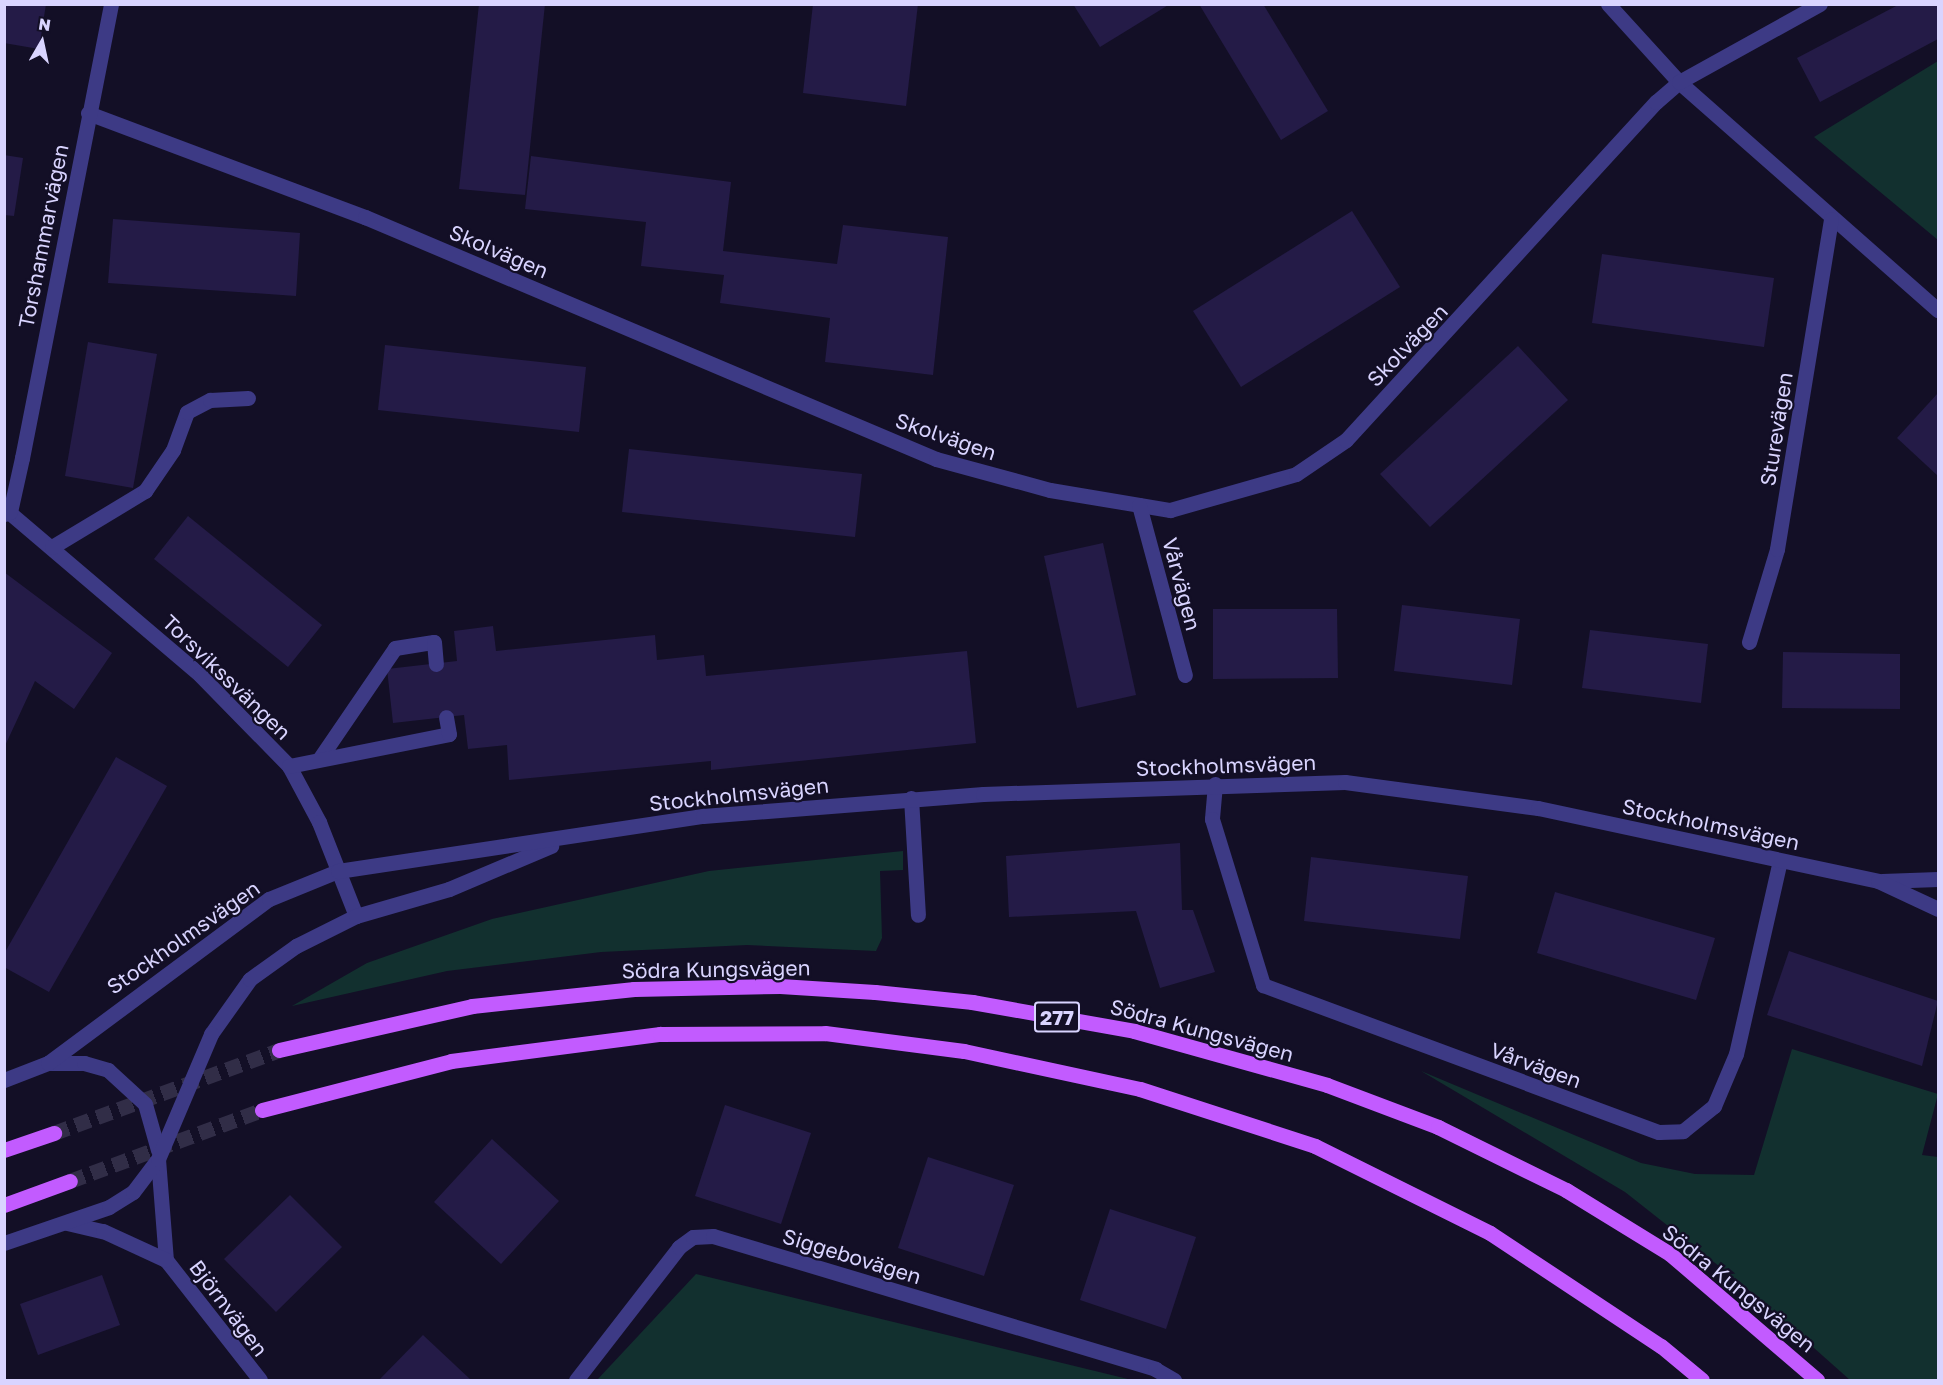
<!DOCTYPE html>
<html>
<head>
<meta charset="utf-8">
<style>
  body { margin:0 }
  #map { position:relative; width:1943px; height:1385px; overflow:hidden; background:#130f26; font-family:"Golos Text",sans-serif }
  div>[style] { position:absolute }
  .green>* { inset:0; background:#12302f }
  .building>* { inset:0; background:#241b47 }
  .major-tunnel>* { height:15px; margin-top:-7.5px; transform-origin:0; background:repeating-linear-gradient(90deg,#312d47 0 15px,transparent 0 23px) }
  .minor>* { height:15px; margin:-7.5px; padding:0 7.5px; transform-origin:7.5px; border-radius:7.5px; background:#3d3a85 }
  .major>* { height:15px; margin:-7.5px; padding:0 7.5px; transform-origin:7.5px; border-radius:7.5px; background:#c25bff }
  .minor-bridge>* { height:15px; margin:-7.5px; padding:0 7.5px; transform-origin:7.5px; border-radius:7.5px; background:#3d3a85 }
  span { translate:-50% -50%; white-space:nowrap; text-align:center; line-height:1.15; -webkit-text-stroke:4.5px #130f26; paint-order:stroke }
  .shield-label span { padding:2px 4px; background:#130f26; border:2px solid; border-radius:4px; -webkit-text-stroke-width:0 }
  .shield-label { font-size:20px; color:#d9d4ff; font-weight:700 }
  .street-label { font-size:21px; color:#d9d4ff }
  .frame { position:absolute; inset:0; border:6px solid #d9d4ff; pointer-events:none }
  .north { position:absolute; left:12px; top:12px; width:60px; height:60px; -webkit-text-stroke:4px #130f26; paint-order:stroke; rotate:9deg; font-size:16px; font-weight:700; line-height:24px; text-align:center; color:#d9d4ff }
  .north::after { content:''; display:block; margin:auto; width:21px; height:27px; background:#d9d4ff; clip-path:polygon(50% 0,100% 100%,50% 72%,0 100%) }
</style>
</head>
<body>
<div id="map">
  <div class="green">
    <div style="clip-path:polygon(1938px 61px,1938px 240px,1814px 137px)"></div>
    <div style="clip-path:polygon(903px 851px,903px 870px,880px 871px,882px 938px,876px 951px,747px 945px,601px 952px,447px 971px,292px 1006px,367px 963px,492px 919px,709px 871px)"></div>
    <div style="clip-path:polygon(1792px 1049px,1938px 1094px,1922px 1155px,1938px 1157px,1938px 1380px,1850px 1380px,1743px 1285px,1625px 1192px,1421px 1071px,1641px 1163px,1695px 1174px,1754px 1175px)"></div>
    <div style="clip-path:polygon(696px 1274px,1132px 1380px,597px 1380px)"></div>
  </div>
  <div class="building">
    <div style="clip-path:polygon(4px 4px,46px 4px,39px 49px,4px 43px)"></div>
    <div style="clip-path:polygon(479px 4px,545px 4px,525px 195px,459px 189px)"></div>
    <div style="clip-path:polygon(813px 4px,918px 4px,906px 106px,803px 93px)"></div>
    <div style="clip-path:polygon(1073px 4px,1170px 4px,1100px 47px)"></div>
    <div style="clip-path:polygon(1199px 4px,1263px 4px,1328px 111px,1281px 140px)"></div>
    <div style="clip-path:polygon(1898px 5px,1938px 5px,1938px 39px,1820px 102px,1797px 58px)"></div>
    <div style="clip-path:polygon(4px 155px,23px 158px,14px 216px,4px 215px)"></div>
    <div style="clip-path:polygon(531px 156px,731px 182px,723px 251px,837px 264px,843px 225px,948px 237px,933px 375px,825px 362px,830px 318px,720px 303px,724px 275px,641px 266px,646px 222px,525px 209px)"></div>
    <div style="clip-path:polygon(1352px 211px,1400px 287px,1241px 387px,1193px 311px)"></div>
    <div style="clip-path:polygon(113px 219px,300px 233px,296px 296px,108px 283px)"></div>
    <div style="clip-path:polygon(1602px 254px,1774px 278px,1764px 347px,1592px 323px)"></div>
    <div style="clip-path:polygon(88px 342px,157px 354px,133px 488px,65px 476px)"></div>
    <div style="clip-path:polygon(385px 345px,586px 367px,579px 432px,378px 410px)"></div>
    <div style="clip-path:polygon(1518px 346px,1568px 400px,1430px 527px,1380px 474px)"></div>
    <div style="clip-path:polygon(1938px 393px,1938px 476px,1897px 438px)"></div>
    <div style="clip-path:polygon(629px 449px,862px 474px,855px 537px,622px 512px)"></div>
    <div style="clip-path:polygon(188px 516px,322px 625px,288px 667px,154px 559px)"></div>
    <div style="clip-path:polygon(1103px 543px,1136px 695px,1077px 708px,1044px 556px)"></div>
    <div style="clip-path:polygon(4px 572px,112px 653px,74px 709px,35px 681px,4px 748px)"></div>
    <div style="clip-path:polygon(1402px 605px,1520px 619px,1512px 685px,1394px 671px)"></div>
    <div style="clip-path:polygon(1213px 609px,1337px 609px,1338px 678px,1213px 679px)"></div>
    <div style="clip-path:polygon(493px 626px,496px 651px,655px 635px,657px 660px,704px 655px,706px 676px,967px 651px,976px 743px,711px 770px,711px 761px,509px 780px,507px 745px,468px 749px,464px 715px,393px 723px,387px 669px,457px 661px,454px 631px)"></div>
    <div style="clip-path:polygon(1590px 630px,1708px 644px,1701px 703px,1582px 688px)"></div>
    <div style="clip-path:polygon(1783px 652px,1900px 654px,1900px 709px,1782px 708px)"></div>
    <div style="clip-path:polygon(116px 757px,167px 786px,49px 992px,4px 967px,4px 954px)"></div>
    <div style="clip-path:polygon(1180px 843px,1182px 910px,1193px 910px,1215px 972px,1160px 988px,1136px 911px,1009px 917px,1006px 856px)"></div>
    <div style="clip-path:polygon(1311px 857px,1468px 876px,1460px 939px,1304px 921px)"></div>
    <div style="clip-path:polygon(1555px 892px,1715px 938px,1696px 1000px,1537px 953px)"></div>
    <div style="clip-path:polygon(1789px 951px,1938px 1001px,1922px 1066px,1767px 1015px)"></div>
    <div style="clip-path:polygon(725px 1105px,811px 1133px,781px 1224px,695px 1196px)"></div>
    <div style="clip-path:polygon(492px 1139px,559px 1201px,501px 1264px,434px 1202px)"></div>
    <div style="clip-path:polygon(928px 1157px,1014px 1185px,984px 1276px,898px 1248px)"></div>
    <div style="clip-path:polygon(290px 1195px,342px 1247px,276px 1312px,224px 1259px)"></div>
    <div style="clip-path:polygon(1110px 1209px,1196px 1237px,1166px 1329px,1080px 1300px)"></div>
    <div style="clip-path:polygon(102px 1275px,120px 1325px,38px 1355px,20px 1304px)"></div>
    <div style="clip-path:polygon(423px 1335px,471px 1380px,379px 1380px)"></div>
  </div>
  <div class="major-tunnel">
    <div style="left:54px;top:1133px;width:240px;rotate:-20.2deg"></div>
    <div style="left:70px;top:1181px;width:205px;rotate:-20.3deg"></div>
  </div>
  <div class="minor">
    <div style="left:1608px;top:4px;width:105px;rotate:47.7deg"></div>
    <div style="left:1679px;top:82px;width:345px;rotate:41.4deg"></div>
    <div style="left:88px;top:113px;width:296px;rotate:20.6deg"></div>
    <div style="left:365px;top:217px;width:620px;rotate:22.97deg"></div>
    <div style="left:936px;top:459px;width:118px;rotate:15.2deg"></div>
    <div style="left:1050px;top:490px;width:122px;rotate:9.5deg"></div>
    <div style="left:1170px;top:510px;width:131px;rotate:-15.9deg"></div>
    <div style="left:1296px;top:474px;width:60px;rotate:-34.2deg"></div>
    <div style="left:1346px;top:440px;width:459px;rotate:-47.5deg"></div>
    <div style="left:1656px;top:102px;width:30px;rotate:-41deg"></div>
    <div style="left:1679px;top:82px;width:161px;rotate:-29deg"></div>
    <div style="left:1139px;top:505px;width:176px;rotate:74.9deg"></div>
    <div style="left:4px;top:508px;width:257px;rotate:40.4deg"></div>
    <div style="left:200px;top:675px;width:127px;rotate:45.6deg"></div>
    <div style="left:289px;top:766px;width:64px;rotate:61.8deg"></div>
    <div style="left:319px;top:822px;width:101px;rotate:68.5deg"></div>
    <div style="left:4px;top:514px;width:6px;rotate:-18deg"></div>
    <div style="left:10px;top:512px;width:55px;rotate:-77.5deg"></div>
    <div style="left:22px;top:458px;width:463px;rotate:-78.9deg"></div>
    <div style="left:52px;top:547px;width:109px;rotate:-31.1deg"></div>
    <div style="left:145px;top:491px;width:50px;rotate:-55.7deg"></div>
    <div style="left:173px;top:450px;width:40px;rotate:-69.8deg"></div>
    <div style="left:187px;top:412px;width:26px;rotate:-28deg"></div>
    <div style="left:210px;top:400px;width:38px;rotate:-3deg"></div>
    <div style="left:1749px;top:642px;width:97px;rotate:-73.2deg"></div>
    <div style="left:1777px;top:549px;width:334px;rotate:-80.7deg"></div>
    <div style="left:320px;top:758px;width:133px;rotate:-55.7deg"></div>
    <div style="left:395px;top:648px;width:39px;rotate:-9deg"></div>
    <div style="left:434px;top:642px;width:22px;rotate:85deg"></div>
    <div style="left:289px;top:766px;width:163px;rotate:-11.3deg"></div>
    <div style="left:449px;top:734px;width:17px;rotate:-100deg"></div>
    <div style="left:1215px;top:784px;width:35px;rotate:95deg"></div>
    <div style="left:1212px;top:819px;width:174px;rotate:72.9deg"></div>
    <div style="left:1263px;top:985px;width:422px;rotate:20.4deg"></div>
    <div style="left:1659px;top:1132px;width:24px;rotate:-2deg"></div>
    <div style="left:1683px;top:1131px;width:40px;rotate:-39deg"></div>
    <div style="left:1714px;top:1106px;width:56px;rotate:-67.1deg"></div>
    <div style="left:1736px;top:1054px;width:198px;rotate:-77.2deg"></div>
    <div style="left:911px;top:798px;width:117px;rotate:86.6deg"></div>
    <div style="left:1882px;top:881px;width:56px;rotate:-2deg"></div>
    <div style="left:211px;top:1034px;width:67px;rotate:-54.7deg"></div>
    <div style="left:250px;top:979px;width:57px;rotate:-35.7deg"></div>
    <div style="left:296px;top:946px;width:67px;rotate:-26.6deg"></div>
    <div style="left:356px;top:916px;width:97px;rotate:-16.2deg"></div>
    <div style="left:449px;top:889px;width:111px;rotate:-22.9deg"></div>
    <div style="left:48px;top:1063px;width:36px"></div>
    <div style="left:84px;top:1063px;width:25px;rotate:16deg"></div>
    <div style="left:4px;top:1080px;width:47px;rotate:-21.1deg"></div>
    <div style="left:48px;top:1063px;width:275px;rotate:-36.6deg"></div>
    <div style="left:269px;top:899px;width:74px;rotate:-22.1deg"></div>
    <div style="left:338px;top:871px;width:369px;rotate:-8.6deg"></div>
    <div style="left:703px;top:816px;width:281px;rotate:-4.5deg"></div>
    <div style="left:983px;top:794px;width:362px;rotate:-1.9deg"></div>
    <div style="left:1345px;top:782px;width:195px;rotate:7.7deg"></div>
    <div style="left:1538px;top:808px;width:348px;rotate:12.1deg"></div>
    <div style="left:1878px;top:881px;width:66px;rotate:25deg"></div>
    <div style="left:158px;top:1159px;width:101px;rotate:85.5deg"></div>
    <div style="left:166px;top:1260px;width:152px;rotate:51.9deg"></div>
    <div style="left:67px;top:1223px;width:37px;rotate:13deg"></div>
    <div style="left:103px;top:1231px;width:69px;rotate:24.7deg"></div>
    <div style="left:4px;top:1243px;width:111px;rotate:-18.9deg"></div>
    <div style="left:109px;top:1207px;width:28px;rotate:-32deg"></div>
    <div style="left:133px;top:1192px;width:38px;rotate:-53deg"></div>
    <div style="left:576px;top:1380px;width:168px;rotate:-52.2deg"></div>
    <div style="left:679px;top:1247px;width:17px;rotate:-36deg"></div>
    <div style="left:693px;top:1237px;width:20px;rotate:-3deg"></div>
    <div style="left:713px;top:1236px;width:462px;rotate:16.7deg"></div>
    <div style="left:1155px;top:1369px;width:22px;rotate:30deg"></div>
  </div>
  <div class="major">
    <div style="left:279px;top:1050px;width:198px;rotate:-12.8deg"></div>
    <div style="left:472px;top:1006px;width:163px;rotate:-6deg"></div>
    <div style="left:634px;top:989px;width:146px;rotate:-1.2deg"></div>
    <div style="left:780px;top:986px;width:95px;rotate:3.6deg"></div>
    <div style="left:875px;top:992px;width:98px;rotate:5.9deg"></div>
    <div style="left:972px;top:1002px;width:165px;rotate:10.1deg"></div>
    <div style="left:1134px;top:1031px;width:200px;rotate:15.6deg"></div>
    <div style="left:1327px;top:1085px;width:119px;rotate:20.7deg"></div>
    <div style="left:1438px;top:1127px;width:143px;rotate:26.2deg"></div>
    <div style="left:1566px;top:1190px;width:122px;rotate:31.6deg"></div>
    <div style="left:1670px;top:1254px;width:194px;rotate:40.6deg"></div>
    <div style="left:262px;top:1110px;width:195px;rotate:-14.5deg"></div>
    <div style="left:451px;top:1061px;width:211px;rotate:-7.4deg"></div>
    <div style="left:660px;top:1034px;width:165px;rotate:-0.3deg"></div>
    <div style="left:825px;top:1033px;width:140px;rotate:7.4deg"></div>
    <div style="left:964px;top:1051px;width:180px;rotate:12.2deg"></div>
    <div style="left:1140px;top:1089px;width:184px;rotate:18deg"></div>
    <div style="left:1315px;top:1146px;width:195px;rotate:26.4deg"></div>
    <div style="left:1490px;top:1233px;width:205px;rotate:33.5deg"></div>
    <div style="left:1661px;top:1346px;width:53px;rotate:39.7deg"></div>
    <div style="left:4px;top:1150px;width:53px;rotate:-18.8deg"></div>
    <div style="left:4px;top:1205px;width:70px;rotate:-20deg"></div>
  </div>
  <div class="minor-bridge">
    <div style="left:108px;top:1070px;width:50px;rotate:42.6deg"></div>
    <div style="left:145px;top:1104px;width:48px;rotate:74.2deg"></div>
    <div style="left:158px;top:1159px;width:136px;rotate:-67deg"></div>
  </div>
  <div class="shield-label">
    <span style="left:1057px;top:1017px">277</span>
  </div>
  <div class="street-label">
    <span style="left:43px;top:236px;rotate:-79deg">Torshammarvägen</span>
    <span style="left:499px;top:251px;rotate:23deg">Skolvägen</span>
    <span style="left:1407px;top:345px;rotate:-46deg">Skolvägen</span>
    <span style="left:1776px;top:429px;rotate:-81deg">Sturevägen</span>
    <span style="left:946px;top:436px;rotate:19deg">Skolvägen</span>
    <span style="left:1182px;top:584px;rotate:75deg">Vårvägen</span>
    <span style="left:227px;top:677px;rotate:44deg">Torsvikssvängen</span>
    <span style="left:1226px;top:765px;rotate:-2deg">Stockholmsvägen</span>
    <span style="left:739px;top:794px;rotate:-6deg">Stockholmsvägen</span>
    <span style="left:1711px;top:824px;rotate:12deg">Stockholmsvägen</span>
    <span style="left:183px;top:937px;rotate:-35deg">Stockholmsvägen</span>
    <span style="left:716px;top:969px;rotate:-1deg">Södra Kungsvägen</span>
    <span style="left:1202px;top:1030px;rotate:15deg">Södra Kungsvägen</span>
    <span style="left:1536px;top:1065px;rotate:20deg">Vårvägen</span>
    <span style="left:852px;top:1256px;rotate:17deg">Siggebovägen</span>
    <span style="left:1739px;top:1288px;rotate:39deg">Södra Kungsvägen</span>
    <span style="left:229px;top:1308px;rotate:53deg">Björnvägen</span>
  </div>
  <div class="frame"></div>
  <div class="north">N</div>
</div>
</body>
</html>
